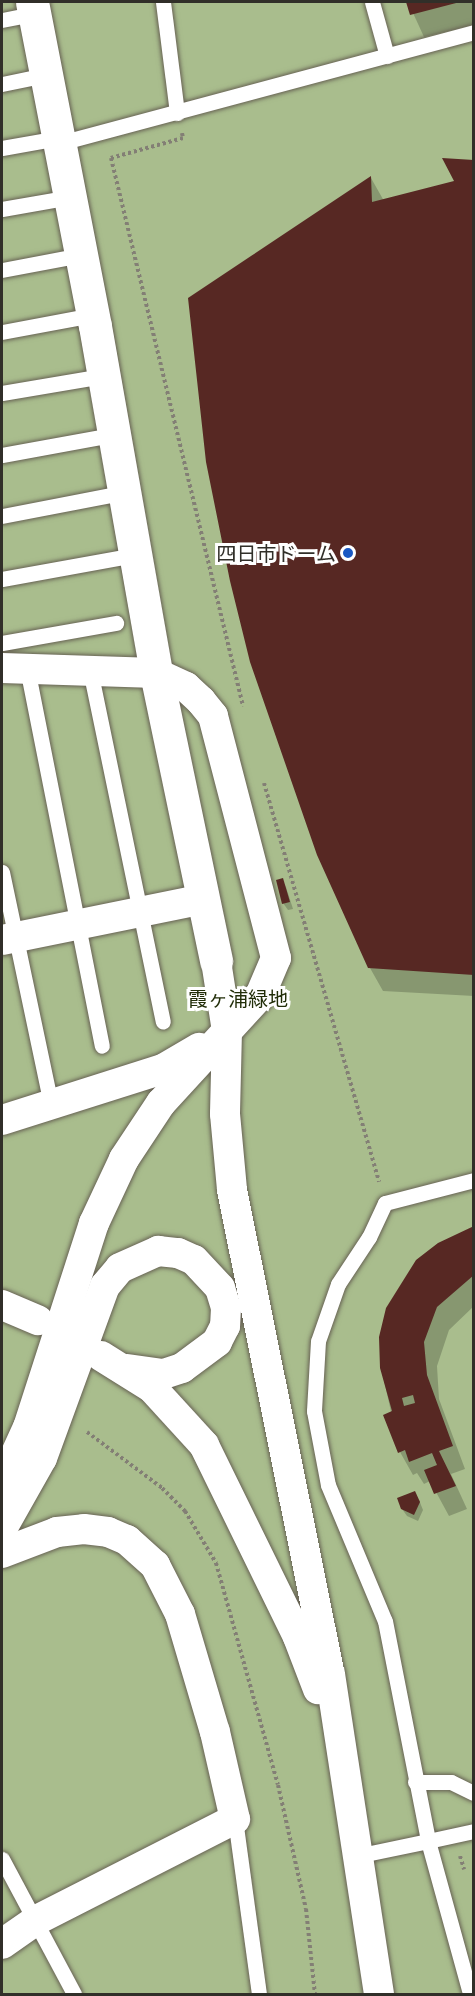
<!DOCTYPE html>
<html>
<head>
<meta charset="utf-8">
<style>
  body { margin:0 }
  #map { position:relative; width:475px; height:1996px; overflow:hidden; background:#e6e0d0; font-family:"Exo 2","Noto Sans JP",sans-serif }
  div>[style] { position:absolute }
  .green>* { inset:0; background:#a9bd8d }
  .shadow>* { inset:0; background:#0003 }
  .building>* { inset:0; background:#572823 }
  .path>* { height:4px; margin-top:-2px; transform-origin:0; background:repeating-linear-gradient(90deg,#837f75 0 3px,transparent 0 6px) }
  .roads { filter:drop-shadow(0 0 2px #676254) drop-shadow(0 0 2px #676254) }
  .service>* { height:15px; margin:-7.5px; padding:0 7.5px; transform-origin:7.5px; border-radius:7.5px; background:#fff }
  .minor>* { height:30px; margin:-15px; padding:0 15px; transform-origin:15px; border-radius:15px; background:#fff }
  .tertiary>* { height:33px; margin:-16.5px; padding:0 16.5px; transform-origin:16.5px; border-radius:16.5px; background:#fff }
  .dots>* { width:16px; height:16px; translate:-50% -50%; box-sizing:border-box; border:3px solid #fff; border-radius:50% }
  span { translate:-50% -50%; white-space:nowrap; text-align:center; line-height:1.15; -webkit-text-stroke:6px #fff; paint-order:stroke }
  .poi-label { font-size:20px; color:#312f29 }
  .right { translate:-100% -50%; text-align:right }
  .park-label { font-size:20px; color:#222e09 }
  .frame { position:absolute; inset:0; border:3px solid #312f29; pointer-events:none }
</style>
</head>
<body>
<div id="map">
  <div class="green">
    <div style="clip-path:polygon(2px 2px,473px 2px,473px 1994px,2px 1994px)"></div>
  </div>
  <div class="shadow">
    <div style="clip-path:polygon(408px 2px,474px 2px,474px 25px,424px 37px)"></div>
    <div style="clip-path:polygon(474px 162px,474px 996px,383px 991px,370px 968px,371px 178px,384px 201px,456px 182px)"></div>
    <div style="clip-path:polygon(282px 880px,286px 887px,293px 909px,288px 910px,283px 903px)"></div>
    <div style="clip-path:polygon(474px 1229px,474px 1306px,449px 1330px,437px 1366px,439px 1399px,465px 1469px,451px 1474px,467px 1509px,449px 1516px,430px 1481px,424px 1484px,417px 1473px,413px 1475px,400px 1452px,381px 1367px)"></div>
    <div style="clip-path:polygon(419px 1500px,423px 1510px,418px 1521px,407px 1516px,402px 1509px)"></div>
  </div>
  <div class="building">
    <div style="clip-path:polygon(406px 2px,460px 2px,410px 15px)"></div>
    <div style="clip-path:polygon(442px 158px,474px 160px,474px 975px,368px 968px,317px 855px,250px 662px,230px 581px,206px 462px,188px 298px,371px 176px,372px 202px,454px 181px)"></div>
    <div style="clip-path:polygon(283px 878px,290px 902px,282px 904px,276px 880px)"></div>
    <div style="clip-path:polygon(evenodd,474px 1226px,474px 1275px,437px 1307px,424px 1342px,427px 1375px,453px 1446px,439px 1451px,456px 1486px,434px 1494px,424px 1470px,437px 1465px,432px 1453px,409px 1462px,405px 1450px,398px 1453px,383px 1415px,392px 1411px,380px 1368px,379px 1337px,386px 1308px,416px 1260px,438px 1243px,474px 1226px,413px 1395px,415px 1403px,404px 1406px,402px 1398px,413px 1395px)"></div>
    <div style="clip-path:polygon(415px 1491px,420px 1502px,414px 1515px,401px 1509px,397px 1498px)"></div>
  </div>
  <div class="path">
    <div style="left:182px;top:133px;width:5px;rotate:79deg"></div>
    <div style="left:183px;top:138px;width:75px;rotate:164.5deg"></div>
    <div style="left:111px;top:158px;width:564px;rotate:76.46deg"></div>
    <div style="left:264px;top:783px;width:415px;rotate:73.9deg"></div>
    <div style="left:87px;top:1432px;width:94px;rotate:36.7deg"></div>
    <div style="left:162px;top:1488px;width:33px;rotate:45deg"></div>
    <div style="left:185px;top:1511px;width:61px;rotate:59.2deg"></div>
    <div style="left:216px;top:1563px;width:230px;rotate:74.4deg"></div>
    <div style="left:278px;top:1785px;width:127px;rotate:77.3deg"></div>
    <div style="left:306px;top:1909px;width:85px;rotate:84deg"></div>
    <div style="left:460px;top:1856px;width:14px;rotate:73deg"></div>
  </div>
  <div class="roads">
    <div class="service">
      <div style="left:163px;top:2px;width:112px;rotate:82.8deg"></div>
      <div style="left:372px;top:2px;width:56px;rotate:74.5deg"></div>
      <div style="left:2px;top:20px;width:33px;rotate:-11deg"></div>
      <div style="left:2px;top:84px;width:45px;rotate:-11.6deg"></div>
      <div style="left:60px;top:143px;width:429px;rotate:-15deg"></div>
      <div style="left:2px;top:148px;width:58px;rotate:-10deg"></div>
      <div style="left:2px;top:209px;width:69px;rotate:-10deg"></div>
      <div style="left:2px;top:270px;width:80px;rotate:-10.8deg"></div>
      <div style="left:2px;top:332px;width:93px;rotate:-10.6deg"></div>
      <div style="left:2px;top:393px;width:102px;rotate:-9.6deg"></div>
      <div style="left:2px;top:455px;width:112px;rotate:-10.3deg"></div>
      <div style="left:2px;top:516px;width:122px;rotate:-10.9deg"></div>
      <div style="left:2px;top:579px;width:134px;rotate:-10.3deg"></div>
      <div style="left:2px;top:643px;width:116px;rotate:-10deg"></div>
      <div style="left:27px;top:668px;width:385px;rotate:78.8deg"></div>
      <div style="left:90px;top:670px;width:359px;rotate:78.3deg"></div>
      <div style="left:2px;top:872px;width:237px;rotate:78.1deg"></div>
      <div style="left:474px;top:1180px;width:92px;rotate:165.5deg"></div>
      <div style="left:385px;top:1203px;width:38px;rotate:115deg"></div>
      <div style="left:369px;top:1237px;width:56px;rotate:123.4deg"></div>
      <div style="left:338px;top:1284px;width:60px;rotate:109.3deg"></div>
      <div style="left:318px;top:1341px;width:70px;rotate:93.3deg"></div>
      <div style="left:314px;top:1411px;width:75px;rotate:79.3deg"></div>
      <div style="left:328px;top:1485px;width:147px;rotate:67.3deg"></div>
      <div style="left:385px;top:1621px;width:224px;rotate:78.9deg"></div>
      <div style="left:428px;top:1841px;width:47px;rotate:-12.3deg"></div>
      <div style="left:415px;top:1782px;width:36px"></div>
      <div style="left:451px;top:1782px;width:25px;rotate:26deg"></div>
      <div style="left:235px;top:1819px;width:177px;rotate:82.2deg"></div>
      <div style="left:361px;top:1855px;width:68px;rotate:-11.8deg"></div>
      <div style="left:428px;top:1841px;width:159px;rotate:74.6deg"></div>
      <div style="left:2px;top:1859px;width:153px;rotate:61.9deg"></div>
    </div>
    <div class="minor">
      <div style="left:2px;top:668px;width:154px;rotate:1.9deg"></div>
      <div style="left:156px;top:673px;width:33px;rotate:25deg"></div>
      <div style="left:186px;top:687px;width:21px;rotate:43deg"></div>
      <div style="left:201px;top:701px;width:19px;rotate:51deg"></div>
      <div style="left:213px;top:716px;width:250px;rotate:75.4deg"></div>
      <div style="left:276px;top:958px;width:39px;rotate:113deg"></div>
      <div style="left:261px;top:994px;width:148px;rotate:132.5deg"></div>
      <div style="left:161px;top:1103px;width:67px;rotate:123.5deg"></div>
      <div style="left:124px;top:1159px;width:71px;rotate:115.1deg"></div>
      <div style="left:94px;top:1223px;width:214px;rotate:107.9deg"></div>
      <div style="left:28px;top:1427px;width:63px;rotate:114.5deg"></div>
      <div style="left:2px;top:940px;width:206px;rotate:-11.5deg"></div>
      <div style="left:216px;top:961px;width:71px;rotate:81.1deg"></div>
      <div style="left:227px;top:1031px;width:83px;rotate:91.4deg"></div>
      <div style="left:225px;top:1114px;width:76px;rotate:84.7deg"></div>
      <div style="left:232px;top:1190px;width:494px;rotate:78.6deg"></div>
      <div style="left:330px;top:1674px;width:324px;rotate:81.3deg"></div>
      <div style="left:2px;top:1120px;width:169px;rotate:-17.6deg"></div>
      <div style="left:163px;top:1069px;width:42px;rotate:-30.3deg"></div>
      <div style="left:2px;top:1305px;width:39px;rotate:23deg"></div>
      <div style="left:101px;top:1356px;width:60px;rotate:32.1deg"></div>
      <div style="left:152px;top:1388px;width:77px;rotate:47.6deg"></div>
      <div style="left:204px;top:1445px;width:214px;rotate:63.9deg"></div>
      <div style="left:298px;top:1637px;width:56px;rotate:69deg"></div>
      <div style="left:2px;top:1529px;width:81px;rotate:-60.6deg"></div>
      <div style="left:42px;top:1458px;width:183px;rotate:-69.9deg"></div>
      <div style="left:105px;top:1286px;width:23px;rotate:-50deg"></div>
      <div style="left:120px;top:1268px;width:42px;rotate:-24.1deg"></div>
      <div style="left:158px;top:1251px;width:20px;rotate:6deg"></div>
      <div style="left:178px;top:1253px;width:17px;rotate:24deg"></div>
      <div style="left:194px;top:1260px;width:38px;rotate:47deg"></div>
      <div style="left:220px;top:1288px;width:21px;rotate:73deg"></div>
      <div style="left:226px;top:1308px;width:18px;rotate:93deg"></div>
      <div style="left:225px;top:1326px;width:18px;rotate:117deg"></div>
      <div style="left:217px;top:1342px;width:44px;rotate:143.4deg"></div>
      <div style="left:182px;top:1368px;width:20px;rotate:162deg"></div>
      <div style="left:163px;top:1374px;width:36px;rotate:-172deg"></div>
      <div style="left:2px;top:1553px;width:59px;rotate:-20.9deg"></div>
      <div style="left:57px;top:1532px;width:27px;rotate:-6deg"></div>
      <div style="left:84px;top:1529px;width:24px;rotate:7deg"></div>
      <div style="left:108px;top:1532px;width:21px;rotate:23deg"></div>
      <div style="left:127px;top:1540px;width:38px;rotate:42deg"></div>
      <div style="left:155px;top:1565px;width:55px;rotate:63deg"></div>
      <div style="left:180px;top:1614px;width:123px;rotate:73.5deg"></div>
      <div style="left:215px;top:1732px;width:89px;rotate:77.1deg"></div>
      <div style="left:235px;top:1819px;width:225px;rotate:153deg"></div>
      <div style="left:35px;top:1921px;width:40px;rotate:145.1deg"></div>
    </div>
    <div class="tertiary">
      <div style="left:32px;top:2px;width:330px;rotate:79deg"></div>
      <div style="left:95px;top:326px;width:352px;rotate:80deg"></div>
      <div style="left:156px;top:673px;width:294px;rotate:78.2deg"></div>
    </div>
  </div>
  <div class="dots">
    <div style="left:348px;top:553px;background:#1958c3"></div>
  </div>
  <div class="poi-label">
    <span class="right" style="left:336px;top:553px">四日市ドーム</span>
  </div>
  <div class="park-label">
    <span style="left:238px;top:998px">霞ヶ浦緑地</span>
  </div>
  <div class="frame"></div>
</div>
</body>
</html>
